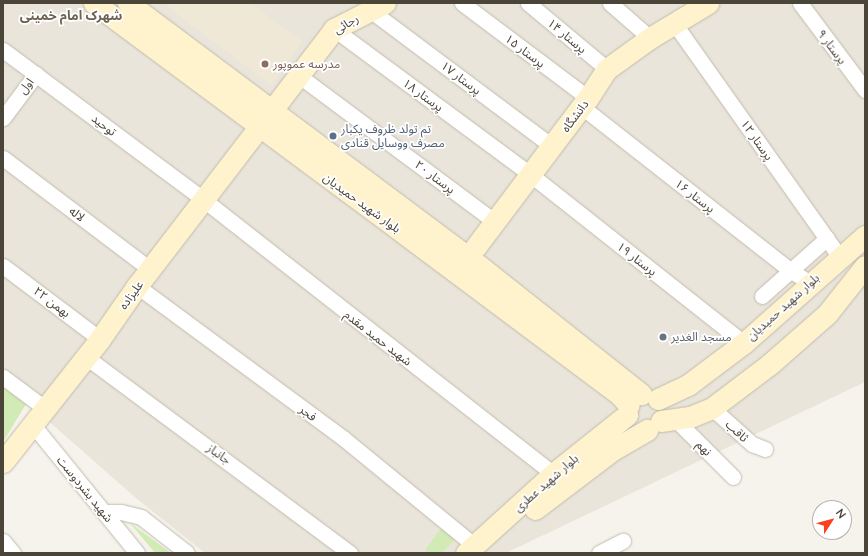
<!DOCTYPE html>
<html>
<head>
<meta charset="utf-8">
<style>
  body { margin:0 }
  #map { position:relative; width:868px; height:556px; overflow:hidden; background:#f6f3ec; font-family:Lato,"Noto Sans Arabic",sans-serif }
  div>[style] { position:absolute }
  .residential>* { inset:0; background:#eae5da }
  .education>* { inset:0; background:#efe8d6 }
  .green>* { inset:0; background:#d2eab5 }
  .roads { filter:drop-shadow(0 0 1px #c2bbae) drop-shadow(0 0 1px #c2bbae) }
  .street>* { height:15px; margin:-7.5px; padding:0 7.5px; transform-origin:7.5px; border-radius:7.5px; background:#fff }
  .secondary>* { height:21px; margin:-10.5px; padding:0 10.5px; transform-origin:10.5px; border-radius:10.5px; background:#fff3cd }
  .dots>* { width:11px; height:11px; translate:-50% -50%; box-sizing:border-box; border:2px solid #fff; border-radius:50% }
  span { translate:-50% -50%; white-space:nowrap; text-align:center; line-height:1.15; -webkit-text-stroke:3.5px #fff; paint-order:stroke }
  .street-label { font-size:12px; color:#4b4439 }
  .education-label { font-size:12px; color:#785e54 }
  .left { translate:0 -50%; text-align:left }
  .service-label { font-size:12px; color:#4e5e75 }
  .worship-label { font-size:12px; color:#5b616d }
  .neighbourhood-label { font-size:13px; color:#6e6250; font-weight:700 }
  .frame { position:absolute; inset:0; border:4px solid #4b4439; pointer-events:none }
  .north { position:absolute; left:812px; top:500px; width:40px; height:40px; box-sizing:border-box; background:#fff; border:1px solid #b7b4b0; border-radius:50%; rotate:54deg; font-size:11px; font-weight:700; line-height:16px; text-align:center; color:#4b4439 }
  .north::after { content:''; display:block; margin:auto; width:14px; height:18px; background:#fc3f1d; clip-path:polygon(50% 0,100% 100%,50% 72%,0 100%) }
</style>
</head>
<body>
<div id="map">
  <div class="residential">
    <div style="clip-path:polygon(3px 3px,865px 3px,865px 382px,506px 553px,205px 553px,137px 499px,3px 381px)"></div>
  </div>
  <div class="education">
    <div style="clip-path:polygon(168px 3px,250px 3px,302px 41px,272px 86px,166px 6px)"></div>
  </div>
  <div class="green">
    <div style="clip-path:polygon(3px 387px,26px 404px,3px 442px)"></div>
    <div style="clip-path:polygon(130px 523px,171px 553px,155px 553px)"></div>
    <div style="clip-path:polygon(444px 524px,458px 536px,442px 553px,428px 553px,425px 550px)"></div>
  </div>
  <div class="roads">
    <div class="street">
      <div style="left:462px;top:3px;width:158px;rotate:37deg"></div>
      <div style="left:528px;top:3px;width:103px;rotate:39.9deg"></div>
      <div style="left:610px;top:3px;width:53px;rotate:41.2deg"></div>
      <div style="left:800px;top:3px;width:109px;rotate:53.2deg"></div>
      <div style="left:370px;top:10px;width:227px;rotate:36.8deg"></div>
      <div style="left:674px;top:23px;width:286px;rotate:54.7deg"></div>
      <div style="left:334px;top:29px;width:245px;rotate:36.5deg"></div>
      <div style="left:531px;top:175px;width:271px;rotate:38.3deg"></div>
      <div style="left:3px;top:50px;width:251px;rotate:36.7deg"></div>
      <div style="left:204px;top:200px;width:444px;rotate:38.1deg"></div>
      <div style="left:298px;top:75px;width:246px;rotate:36.7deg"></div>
      <div style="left:582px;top:107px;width:264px;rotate:38.1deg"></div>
      <div style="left:790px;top:270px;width:24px;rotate:33deg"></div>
      <div style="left:3px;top:118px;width:55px;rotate:-53.1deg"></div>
      <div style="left:3px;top:158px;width:184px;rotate:37.1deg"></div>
      <div style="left:3px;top:266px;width:121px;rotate:37deg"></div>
      <div style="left:137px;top:286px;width:256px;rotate:36.4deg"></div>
      <div style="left:343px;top:438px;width:171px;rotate:39.3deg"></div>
      <div style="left:762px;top:296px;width:87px;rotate:-41.7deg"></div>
      <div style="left:86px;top:357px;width:329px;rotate:36.6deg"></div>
      <div style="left:3px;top:377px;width:54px;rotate:36.7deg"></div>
      <div style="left:712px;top:408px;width:54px;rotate:42deg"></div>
      <div style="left:752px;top:444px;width:14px;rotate:21deg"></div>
      <div style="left:675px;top:419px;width:82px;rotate:45deg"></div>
      <div style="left:33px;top:425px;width:165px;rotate:50.9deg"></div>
      <div style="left:104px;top:512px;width:17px"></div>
      <div style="left:121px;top:512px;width:21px;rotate:14deg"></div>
      <div style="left:141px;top:517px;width:58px;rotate:38deg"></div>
      <div style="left:3px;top:541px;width:16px;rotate:50deg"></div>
      <div style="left:599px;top:553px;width:27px;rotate:-27deg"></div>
    </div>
    <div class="secondary">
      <div style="left:94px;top:3px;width:377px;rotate:36.6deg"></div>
      <div style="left:397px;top:228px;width:279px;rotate:36.8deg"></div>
      <div style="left:620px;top:395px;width:13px;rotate:48deg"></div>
      <div style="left:128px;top:3px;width:424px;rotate:36.8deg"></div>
      <div style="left:468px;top:257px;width:221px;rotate:38.4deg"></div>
      <div style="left:468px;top:257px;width:199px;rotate:-53deg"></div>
      <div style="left:588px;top:98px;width:35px;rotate:-57deg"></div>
      <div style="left:607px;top:69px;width:53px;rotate:-35.8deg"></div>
      <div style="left:650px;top:38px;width:68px;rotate:-31.1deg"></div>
      <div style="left:658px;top:399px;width:33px;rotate:-25deg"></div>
      <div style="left:688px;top:385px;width:70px;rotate:-36.9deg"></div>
      <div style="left:744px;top:343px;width:162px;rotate:-41.5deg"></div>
      <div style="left:661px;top:421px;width:29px;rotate:-8deg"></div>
      <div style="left:690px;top:417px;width:24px;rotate:-22deg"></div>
      <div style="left:712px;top:408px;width:73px;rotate:-37.2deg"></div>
      <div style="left:770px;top:364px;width:76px;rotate:-41.3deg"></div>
      <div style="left:827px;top:314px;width:61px;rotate:-51.6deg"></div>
      <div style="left:3px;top:462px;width:157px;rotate:-51.7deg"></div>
      <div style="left:100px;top:339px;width:65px;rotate:-55.1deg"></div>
      <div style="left:137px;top:286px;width:324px;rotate:-52.5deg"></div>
      <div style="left:334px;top:29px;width:57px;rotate:-27deg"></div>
      <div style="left:535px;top:509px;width:96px;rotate:-37.3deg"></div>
      <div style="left:611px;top:451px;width:42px;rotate:-30.3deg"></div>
      <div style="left:466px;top:553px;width:118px;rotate:-42.2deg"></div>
      <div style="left:553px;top:474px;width:95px;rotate:-38.6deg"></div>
    </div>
  </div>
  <div class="dots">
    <div style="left:265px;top:64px;background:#8d6e63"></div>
    <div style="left:333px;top:136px;background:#5c6f8a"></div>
    <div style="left:663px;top:337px;background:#6b7280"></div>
  </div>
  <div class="street-label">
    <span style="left:346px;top:24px;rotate:-31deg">رجائی</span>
    <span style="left:567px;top:36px;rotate:40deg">پرستار ۱۴</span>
    <span style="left:832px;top:47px;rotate:53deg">پرستار ۹</span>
    <span style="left:525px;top:51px;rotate:37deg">پرستار ۱۵</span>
    <span style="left:461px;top:78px;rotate:37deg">پرستار ۱۷</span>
    <span style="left:26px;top:86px;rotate:-53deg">اول</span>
    <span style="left:423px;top:95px;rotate:36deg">پرستار ۱۸</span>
    <span style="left:575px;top:116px;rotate:-53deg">دانشگاه</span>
    <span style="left:104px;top:125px;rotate:37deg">توحید</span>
    <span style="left:757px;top:140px;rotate:55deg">پرستار ۱۲</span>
    <span style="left:435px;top:177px;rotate:37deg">پرستار ۲۰</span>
    <span style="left:695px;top:196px;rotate:38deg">پرستار ۱۶</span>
    <span style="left:362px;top:203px;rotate:36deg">بلوار شهید حمیدیان</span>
    <span style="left:77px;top:214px;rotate:37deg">لاله</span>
    <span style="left:637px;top:259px;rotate:38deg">پرستار ۱۹</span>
    <span style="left:131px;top:295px;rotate:-54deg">علیزاده</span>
    <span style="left:52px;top:302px;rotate:37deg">۲۲ بهمن</span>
    <span style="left:783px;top:307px;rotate:-42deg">بلوار شهید حمیدیان</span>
    <span style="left:378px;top:338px;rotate:38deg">شهید حمید مقدم</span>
    <span style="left:308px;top:413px;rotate:36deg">فجر</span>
    <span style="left:737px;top:431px;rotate:43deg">ثاقب</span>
    <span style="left:704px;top:448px;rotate:45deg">نهم</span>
    <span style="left:219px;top:454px;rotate:36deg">جانباز</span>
    <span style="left:546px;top:483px;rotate:-41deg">بلوار شهید عطری</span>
    <span style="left:85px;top:489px;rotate:51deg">شهید بشردوست</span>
  </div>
  <div class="education-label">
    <span class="left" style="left:273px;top:64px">مدرسه عموپور</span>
  </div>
  <div class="service-label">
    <span class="left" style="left:341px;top:136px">تم تولد ظروف یکبار<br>مصرف ووسایل قنادی</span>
  </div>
  <div class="worship-label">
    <span class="left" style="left:671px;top:337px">مسجد الغدیر</span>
  </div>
  <div class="neighbourhood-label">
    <span style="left:71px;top:15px">شهرک امام خمینی</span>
  </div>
  <div class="frame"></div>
  <div class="north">N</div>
</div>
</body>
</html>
